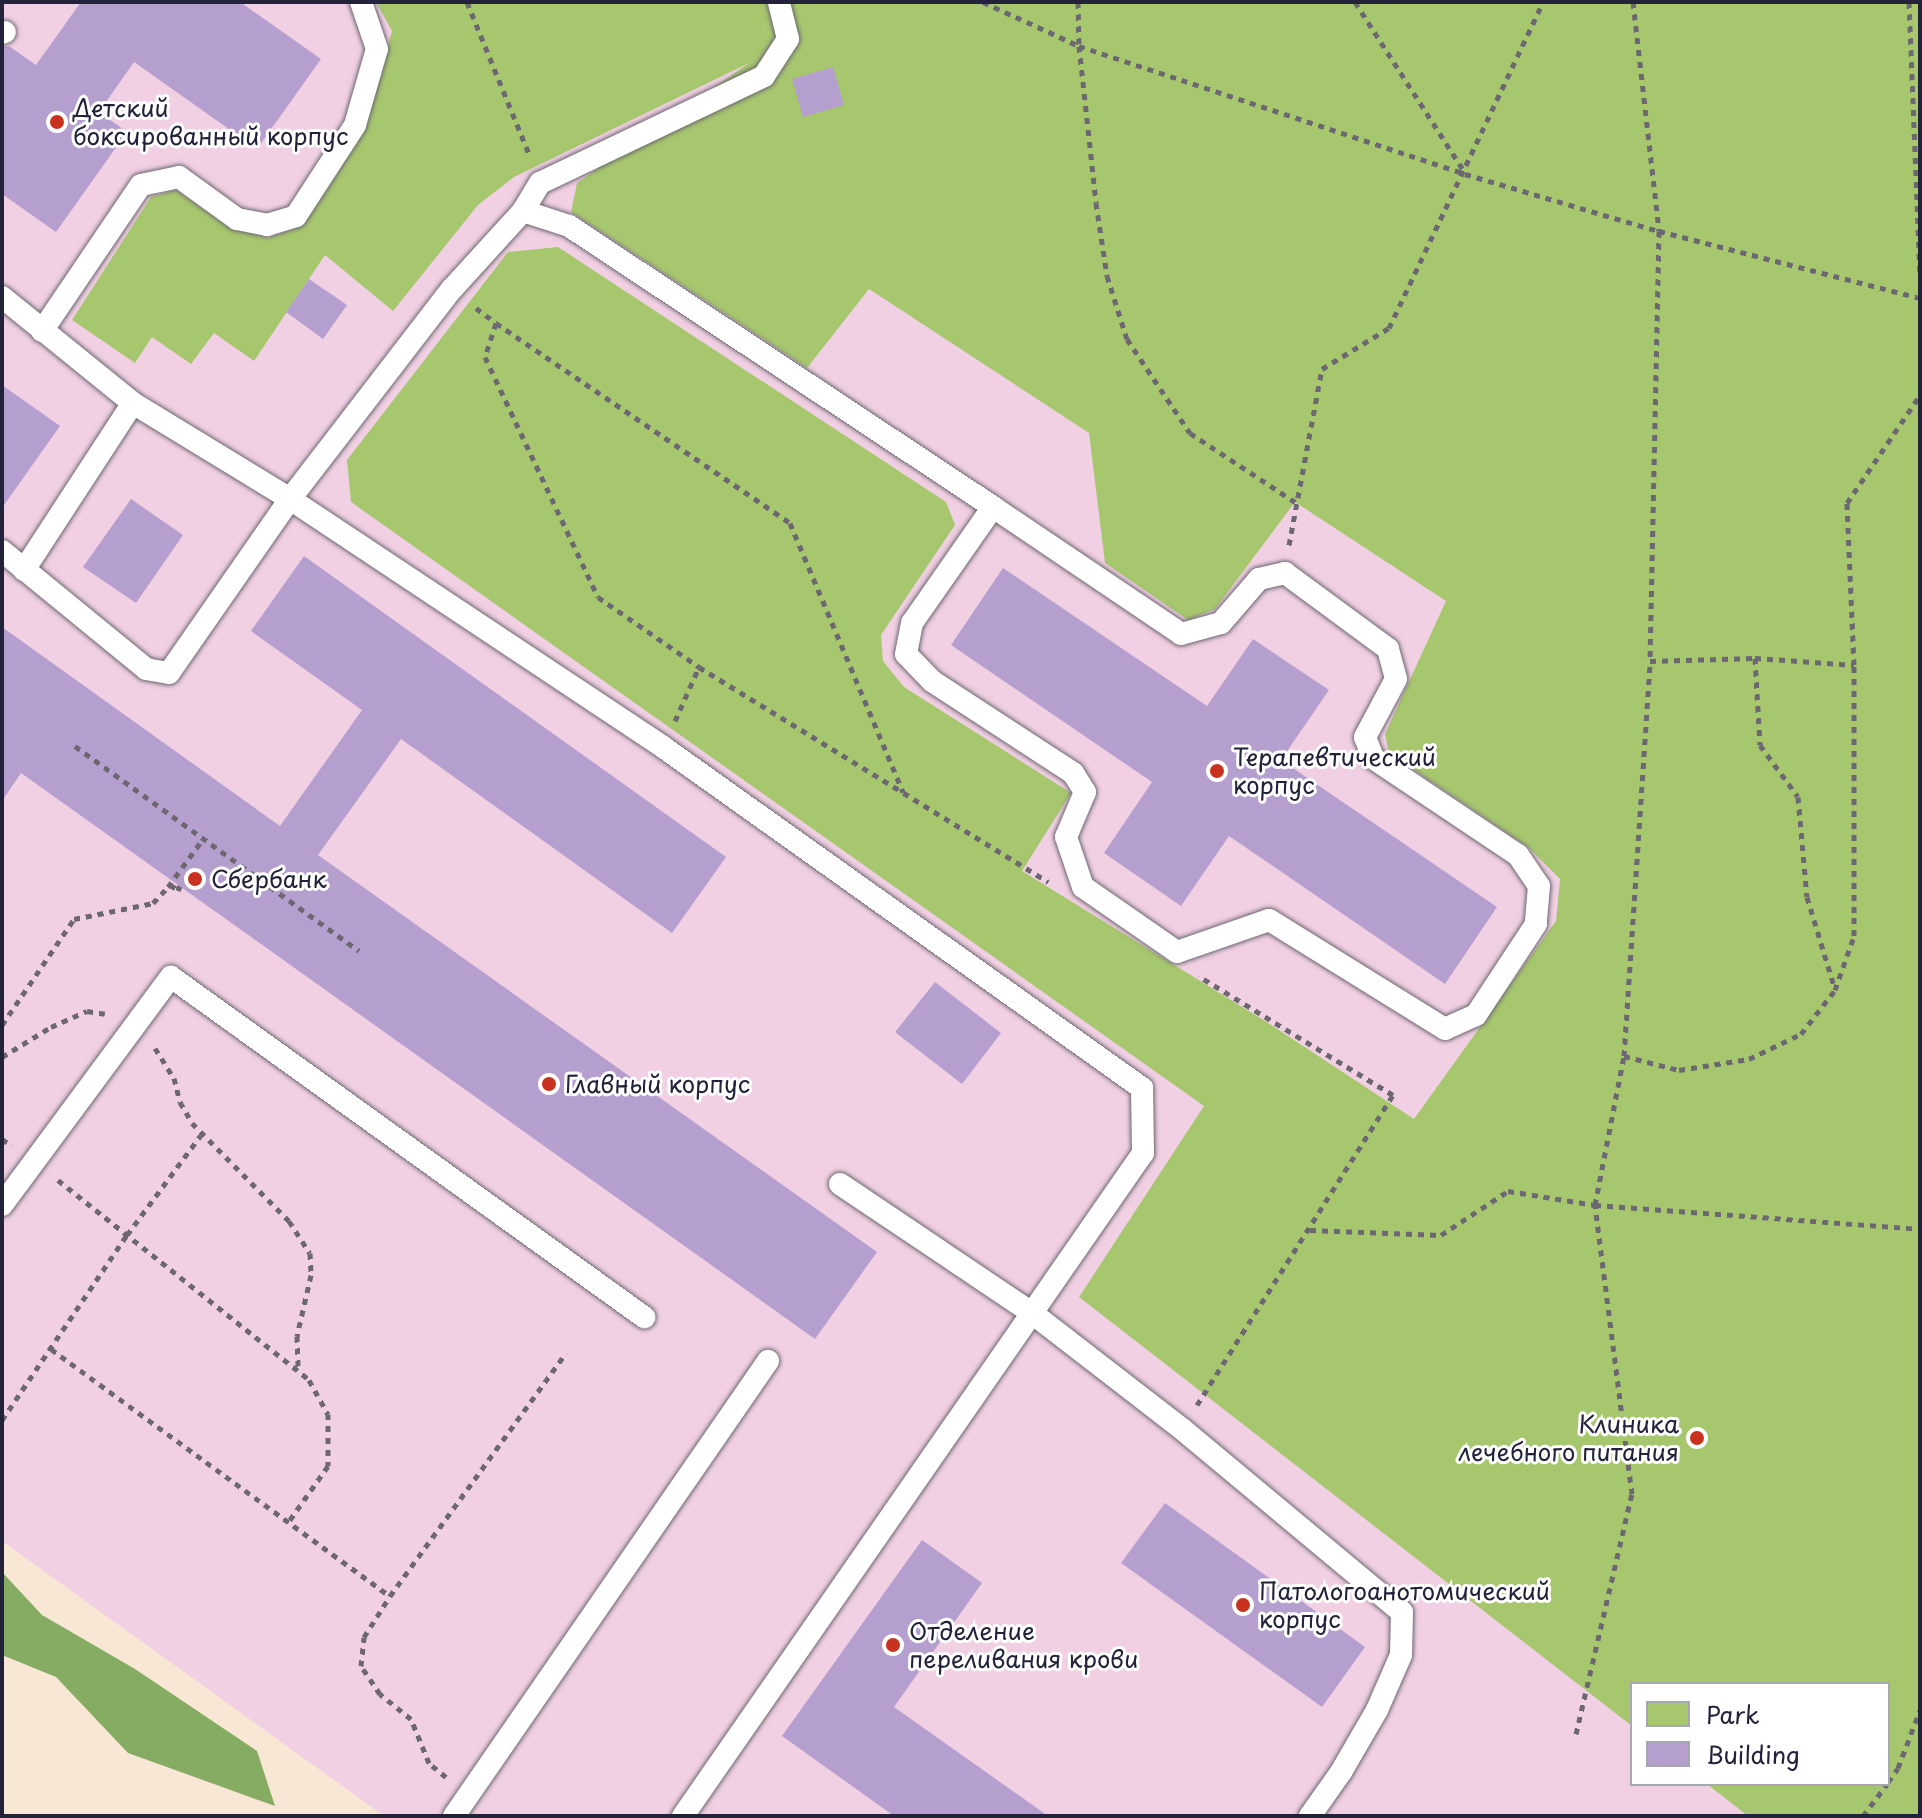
<!DOCTYPE html>
<html>
<head>
<meta charset="utf-8">
<style>
  body { margin:0 }
  #map { position:relative; width:1922px; height:1818px; overflow:hidden; background:#f8e7d4; font-family:"Playpen Sans",sans-serif }
  div>[style] { position:absolute }
  .built>* { inset:0; background:#f1d0e3 }
  .green>* { inset:0; background:#a7c76f }
  .forest>* { inset:0; background:#85ac62 }
  .building>* { inset:0; background:#b59fcf }
  .path>* { height:5px; margin-top:-2.5px; transform-origin:0; background:repeating-linear-gradient(90deg,#6d6771 0 6px,transparent 0 12px) }
  .roads { filter:drop-shadow(0 0 2px #6d6771) drop-shadow(0 0 2px #6d6771) }
  .service>* { height:22px; margin:-11px; padding:0 11px; transform-origin:11px; border-radius:11px; background:#fff }
  .dots>* { width:22px; height:22px; translate:-50% -50%; box-sizing:border-box; border:4px solid #fff; border-radius:50% }
  span { translate:-50% -50%; white-space:nowrap; text-align:center; line-height:1.15; -webkit-text-stroke:6px #fff; paint-order:stroke }
  .poi-label { font-size:24px; color:#22223b }
  .left { translate:0 -50%; text-align:left }
  .right { translate:-100% -50%; text-align:right }
  .frame { position:absolute; inset:0; border:4px solid #22223b; pointer-events:none }
  .legend { position:absolute; left:1630px; top:1682px; width:260px; height:104px; box-sizing:border-box; background:#fff; border:2px solid #a7a7b1; margin:0; padding:10px 14px; list-style:none; font-size:24px; color:#22223b }
  .legend li { display:flex; align-items:center; gap:16px; height:40px }
  .legend b { width:40px; border:2px solid #a7a7b1 }
</style>
</head>
<body>
<div id="map">
  <div class="built">
    <div style="clip-path:polygon(evenodd,2px 2px,1920px 2px,1920px 1816px,384px 1816px,2px 1541px,2px 2px,1632px 1684px,1888px 1684px,1888px 1784px,1632px 1784px,1632px 1684px)"></div>
  </div>
  <div class="green">
    <div style="clip-path:polygon(376px 2px,1920px 2px,1920px 1816px,1748px 1816px,1707px 1784px,1888px 1784px,1888px 1684px,1632px 1684px,1632px 1726px,1079px 1297px,1204px 1106px,351px 502px,347px 460px,508px 252px,558px 247px,946px 502px,955px 525px,881px 635px,883px 661px,904px 687px,1071px 793px,1022px 871px,1265px 1021px,1414px 1119px,1556px 921px,1560px 879px,1528px 847px,1389px 753px,1385px 734px,1446px 601px,1295px 502px,1215px 609px,1188px 620px,1105px 563px,1089px 433px,869px 289px,807px 368px,571px 212px,577px 183px,749px 63px,514px 177px,478px 205px,393px 311px,325px 255px,254px 361px,214px 333px,191px 364px,152px 337px,135px 363px,72px 320px,151px 197px,176px 190px,230px 228px,268px 238px,301px 226px,364px 129px,392px 31px)"></div>
  </div>
  <div class="forest">
    <div style="clip-path:polygon(2px 1572px,42px 1615px,135px 1669px,257px 1751px,275px 1806px,128px 1753px,56px 1677px,2px 1655px)"></div>
  </div>
  <div class="building">
    <div style="clip-path:polygon(81px 2px,240px 2px,321px 59px,257px 149px,134px 62px,99px 112px,127px 132px,56px 232px,2px 194px,2px 47px,9px 46px,36px 65px)"></div>
    <div style="clip-path:polygon(833px 67px,844px 105px,803px 117px,792px 79px)"></div>
    <div style="clip-path:polygon(309px 279px,347px 305px,323px 339px,286px 312px)"></div>
    <div style="clip-path:polygon(2px 385px,60px 426px,2px 508px)"></div>
    <div style="clip-path:polygon(131px 499px,183px 535px,136px 603px,83px 567px)"></div>
    <div style="clip-path:polygon(304px 556px,726px 857px,672px 933px,401px 739px,318px 855px,877px 1252px,815px 1339px,21px 773px,2px 801px,2px 627px,280px 826px,362px 710px,251px 631px)"></div>
    <div style="clip-path:polygon(1003px 568px,1207px 706px,1253px 639px,1329px 690px,1281px 760px,1497px 907px,1445px 984px,1229px 836px,1181px 906px,1104px 853px,1152px 782px,951px 645px)"></div>
    <div style="clip-path:polygon(935px 982px,1001px 1033px,962px 1084px,895px 1032px)"></div>
    <div style="clip-path:polygon(1165px 1503px,1365px 1647px,1322px 1707px,1121px 1563px)"></div>
    <div style="clip-path:polygon(922px 1540px,982px 1583px,894px 1707px,1048px 1816px,894px 1816px,782px 1736px)"></div>
  </div>
  <div class="path">
    <div style="left:467px;top:2px;width:166px;rotate:67.8deg"></div>
    <div style="left:983px;top:2px;width:106px;rotate:24.6deg"></div>
    <div style="left:1079px;top:46px;width:407px;rotate:18.3deg"></div>
    <div style="left:1465px;top:174px;width:202px;rotate:16.4deg"></div>
    <div style="left:1659px;top:231px;width:269px;rotate:14.4deg"></div>
    <div style="left:1078px;top:2px;width:44px;rotate:88.7deg"></div>
    <div style="left:1079px;top:46px;width:158px;rotate:83.8deg"></div>
    <div style="left:1096px;top:203px;width:74px;rotate:81.4deg"></div>
    <div style="left:1107px;top:276px;width:66px;rotate:72.4deg"></div>
    <div style="left:1127px;top:339px;width:113px;rotate:56.2deg"></div>
    <div style="left:1190px;top:433px;width:126px;rotate:33.3deg"></div>
    <div style="left:1355px;top:2px;width:203px;rotate:57.2deg"></div>
    <div style="left:1633px;top:2px;width:230px;rotate:83.5deg"></div>
    <div style="left:1659px;top:231px;width:430px;rotate:91.2deg"></div>
    <div style="left:1909px;top:2px;width:271px;rotate:87.7deg"></div>
    <div style="left:476px;top:308px;width:25px;rotate:37deg"></div>
    <div style="left:496px;top:323px;width:36px;rotate:108deg"></div>
    <div style="left:485px;top:357px;width:265px;rotate:64.8deg"></div>
    <div style="left:598px;top:597px;width:123px;rotate:34.7deg"></div>
    <div style="left:699px;top:667px;width:410px;rotate:31.6deg"></div>
    <div style="left:496px;top:323px;width:356px;rotate:34.2deg"></div>
    <div style="left:790px;top:523px;width:292px;rotate:67.2deg"></div>
    <div style="left:1289px;top:545px;width:179px;rotate:-79.4deg"></div>
    <div style="left:1322px;top:369px;width:79px;rotate:-31.5deg"></div>
    <div style="left:1389px;top:328px;width:361px;rotate:-64.7deg"></div>
    <div style="left:1755px;top:658px;width:87px;rotate:86.7deg"></div>
    <div style="left:1760px;top:745px;width:64px;rotate:53.8deg"></div>
    <div style="left:1798px;top:797px;width:100px;rotate:84.9deg"></div>
    <div style="left:1807px;top:897px;width:96px;rotate:73.1deg"></div>
    <div style="left:675px;top:721px;width:59px;rotate:-66deg"></div>
    <div style="left:75px;top:746px;width:350px;rotate:35.8deg"></div>
    <div style="left:170px;top:885px;width:8px;rotate:30deg"></div>
    <div style="left:177px;top:889px;width:4px;rotate:-45deg"></div>
    <div style="left:180px;top:886px;width:5px;rotate:112deg"></div>
    <div style="left:2px;top:1025px;width:128px;rotate:-55.8deg"></div>
    <div style="left:74px;top:919px;width:81px;rotate:-11.4deg"></div>
    <div style="left:153px;top:903px;width:22px;rotate:-47deg"></div>
    <div style="left:168px;top:887px;width:59px;rotate:-53.9deg"></div>
    <div style="left:155px;top:1048px;width:36px;rotate:58deg"></div>
    <div style="left:174px;top:1078px;width:25px;rotate:76deg"></div>
    <div style="left:180px;top:1102px;width:24px;rotate:60deg"></div>
    <div style="left:192px;top:1123px;width:138px;rotate:45.3deg"></div>
    <div style="left:289px;top:1221px;width:38px;rotate:57deg"></div>
    <div style="left:310px;top:1253px;width:22px;rotate:87deg"></div>
    <div style="left:311px;top:1275px;width:63px;rotate:102.9deg"></div>
    <div style="left:297px;top:1336px;width:33px;rotate:88deg"></div>
    <div style="left:1624px;top:1056px;width:57px;rotate:14.3deg"></div>
    <div style="left:1679px;top:1070px;width:71px;rotate:-8.9deg"></div>
    <div style="left:1749px;top:1059px;width:58px;rotate:-25.7deg"></div>
    <div style="left:1801px;top:1034px;width:56px;rotate:-52.3deg"></div>
    <div style="left:1835px;top:990px;width:57px;rotate:-70.6deg"></div>
    <div style="left:1854px;top:936px;width:271px;rotate:-90deg"></div>
    <div style="left:1854px;top:665px;width:162px;rotate:-92.5deg"></div>
    <div style="left:1847px;top:503px;width:130px;rotate:-55.9deg"></div>
    <div style="left:2px;top:1057px;width:57px;rotate:-31.5deg"></div>
    <div style="left:51px;top:1027px;width:39px;rotate:-24deg"></div>
    <div style="left:87px;top:1011px;width:18px;rotate:9deg"></div>
    <div style="left:2px;top:1139px;width:12px;rotate:35deg"></div>
    <div style="left:58px;top:1180px;width:321px;rotate:38.5deg"></div>
    <div style="left:309px;top:1380px;width:39px;rotate:61deg"></div>
    <div style="left:328px;top:1414px;width:52px;rotate:90deg"></div>
    <div style="left:328px;top:1466px;width:67px;rotate:125.3deg"></div>
    <div style="left:1310px;top:1230px;width:131px;rotate:2.2deg"></div>
    <div style="left:1441px;top:1235px;width:80px;rotate:-33.3deg"></div>
    <div style="left:1508px;top:1191px;width:88px;rotate:9.1deg"></div>
    <div style="left:1595px;top:1205px;width:152px;rotate:-79deg"></div>
    <div style="left:1624px;top:1056px;width:396px;rotate:-86.2deg"></div>
    <div style="left:1650px;top:661px;width:105px;rotate:-1.6deg"></div>
    <div style="left:1755px;top:658px;width:99px;rotate:4deg"></div>
    <div style="left:51px;top:1349px;width:419px;rotate:36.1deg"></div>
    <div style="left:1197px;top:1405px;width:367px;rotate:-57.7deg"></div>
    <div style="left:1393px;top:1095px;width:228px;rotate:-148.5deg"></div>
    <div style="left:2px;top:1420px;width:223px;rotate:-56deg"></div>
    <div style="left:127px;top:1235px;width:124px;rotate:-53.5deg"></div>
    <div style="left:1576px;top:1734px;width:246px;rotate:-76.9deg"></div>
    <div style="left:1632px;top:1494px;width:291px;rotate:-97.3deg"></div>
    <div style="left:1595px;top:1205px;width:326px;rotate:4.2deg"></div>
    <div style="left:446px;top:1777px;width:22px;rotate:-141deg"></div>
    <div style="left:429px;top:1763px;width:48px;rotate:-112.2deg"></div>
    <div style="left:411px;top:1719px;width:40px;rotate:-141deg"></div>
    <div style="left:380px;top:1694px;width:34px;rotate:-124deg"></div>
    <div style="left:361px;top:1666px;width:29px;rotate:-84deg"></div>
    <div style="left:364px;top:1637px;width:49px;rotate:-57.6deg"></div>
    <div style="left:390px;top:1596px;width:300px;rotate:-54.1deg"></div>
    <div style="left:1888px;top:1782px;width:17px;rotate:-54deg"></div>
    <div style="left:1898px;top:1768px;width:62px;rotate:-69.2deg"></div>
    <div style="left:1863px;top:1816px;width:40px;rotate:-53deg"></div>
  </div>
  <div class="roads">
    <div class="service">
      <div style="left:2px;top:33px;width:3px;rotate:-18deg"></div>
      <div style="left:523px;top:211px;width:33px;rotate:-59deg"></div>
      <div style="left:540px;top:183px;width:248px;rotate:-25.5deg"></div>
      <div style="left:764px;top:76px;width:44px;rotate:-57deg"></div>
      <div style="left:788px;top:39px;width:38px;rotate:-104deg"></div>
      <div style="left:2px;top:297px;width:169px;rotate:39deg"></div>
      <div style="left:133px;top:403px;width:184px;rotate:31.4deg"></div>
      <div style="left:290px;top:499px;width:448px;rotate:33.6deg"></div>
      <div style="left:663px;top:747px;width:588px;rotate:35.45deg"></div>
      <div style="left:1142px;top:1088px;width:65px;rotate:89.1deg"></div>
      <div style="left:1143px;top:1153px;width:807px;rotate:124.75deg"></div>
      <div style="left:42px;top:331px;width:176px;rotate:-55.9deg"></div>
      <div style="left:141px;top:185px;width:39px;rotate:-12deg"></div>
      <div style="left:179px;top:177px;width:72px;rotate:35.9deg"></div>
      <div style="left:237px;top:219px;width:31px;rotate:11deg"></div>
      <div style="left:267px;top:225px;width:30px;rotate:-17deg"></div>
      <div style="left:296px;top:216px;width:108px;rotate:-57deg"></div>
      <div style="left:355px;top:125px;width:79px;rotate:-73.9deg"></div>
      <div style="left:377px;top:49px;width:50px;rotate:-108.8deg"></div>
      <div style="left:2px;top:551px;width:186px;rotate:39.3deg"></div>
      <div style="left:146px;top:669px;width:23px;rotate:10deg"></div>
      <div style="left:169px;top:673px;width:212px;rotate:-55.2deg"></div>
      <div style="left:290px;top:499px;width:265px;rotate:-52.4deg"></div>
      <div style="left:452px;top:289px;width:105px;rotate:-47.7deg"></div>
      <div style="left:523px;top:211px;width:48px;rotate:18.1deg"></div>
      <div style="left:569px;top:226px;width:509px;rotate:33.53deg"></div>
      <div style="left:993px;top:507px;width:227px;rotate:34deg"></div>
      <div style="left:1181px;top:634px;width:41px;rotate:-15.4deg"></div>
      <div style="left:1221px;top:623px;width:58px;rotate:-49.2deg"></div>
      <div style="left:1259px;top:579px;width:27px;rotate:-13deg"></div>
      <div style="left:1285px;top:573px;width:128px;rotate:36.4deg"></div>
      <div style="left:1388px;top:649px;width:31px;rotate:75deg"></div>
      <div style="left:1396px;top:679px;width:66px;rotate:118.1deg"></div>
      <div style="left:1365px;top:737px;width:22px;rotate:69deg"></div>
      <div style="left:1373px;top:758px;width:174px;rotate:33.8deg"></div>
      <div style="left:1518px;top:855px;width:37px;rotate:56deg"></div>
      <div style="left:1539px;top:886px;width:38px;rotate:95deg"></div>
      <div style="left:1536px;top:924px;width:109px;rotate:123.4deg"></div>
      <div style="left:1476px;top:1015px;width:34px;rotate:156deg"></div>
      <div style="left:1445px;top:1029px;width:207px;rotate:-148.2deg"></div>
      <div style="left:1269px;top:920px;width:97px;rotate:160.8deg"></div>
      <div style="left:1177px;top:952px;width:114px;rotate:-145.3deg"></div>
      <div style="left:1083px;top:887px;width:53px;rotate:-108.8deg"></div>
      <div style="left:1066px;top:837px;width:49px;rotate:-67.1deg"></div>
      <div style="left:1085px;top:792px;width:22px;rotate:-122deg"></div>
      <div style="left:1073px;top:773px;width:168px;rotate:-146.9deg"></div>
      <div style="left:932px;top:681px;width:37px;rotate:-134deg"></div>
      <div style="left:906px;top:654px;width:32px;rotate:-79deg"></div>
      <div style="left:912px;top:623px;width:141px;rotate:-55.1deg"></div>
      <div style="left:24px;top:570px;width:199px;rotate:-56.9deg"></div>
      <div style="left:840px;top:1184px;width:231px;rotate:33.9deg"></div>
      <div style="left:1032px;top:1313px;width:190px;rotate:37.7deg"></div>
      <div style="left:1182px;top:1429px;width:286px;rotate:39.8deg"></div>
      <div style="left:1402px;top:1612px;width:43px;rotate:91.3deg"></div>
      <div style="left:1401px;top:1655px;width:60px;rotate:113.6deg"></div>
      <div style="left:1377px;top:1710px;width:72px;rotate:120.1deg"></div>
      <div style="left:1341px;top:1772px;width:54px;rotate:125.2deg"></div>
      <div style="left:2px;top:1205px;width:284px;rotate:-53.5deg"></div>
      <div style="left:171px;top:977px;width:583px;rotate:35.71deg"></div>
      <div style="left:454px;top:1816px;width:553px;rotate:-55.39deg"></div>
    </div>
  </div>
  <div class="dots">
    <div style="left:57px;top:122px;background:#c8321e"></div>
    <div style="left:1217px;top:771px;background:#c8321e"></div>
    <div style="left:195px;top:879px;background:#c8321e"></div>
    <div style="left:549px;top:1084px;background:#c8321e"></div>
    <div style="left:1697px;top:1438px;background:#c8321e"></div>
    <div style="left:1243px;top:1605px;background:#c8321e"></div>
    <div style="left:893px;top:1645px;background:#c8321e"></div>
  </div>
  <div class="poi-label">
    <span class="left" style="left:73px;top:122px">Детский<br>боксированный корпус</span>
    <span class="left" style="left:1233px;top:771px">Терапевтический<br>корпус</span>
    <span class="left" style="left:211px;top:879px">Сбербанк</span>
    <span class="left" style="left:565px;top:1084px">Главный корпус</span>
    <span class="right" style="left:1679px;top:1438px">Клиника<br>лечебного питания</span>
    <span class="left" style="left:1259px;top:1605px">Патологоанотомический<br>корпус</span>
    <span class="left" style="left:909px;top:1645px">Отделение<br>переливания крови</span>
  </div>
  <div class="frame"></div>
  <ul class="legend">
  <li><b style="height:22px;background:#a7c76f"></b>Park</li>
  <li><b style="height:22px;background:#b59fcf"></b>Building</li>
  </ul>
</div>
</body>
</html>
